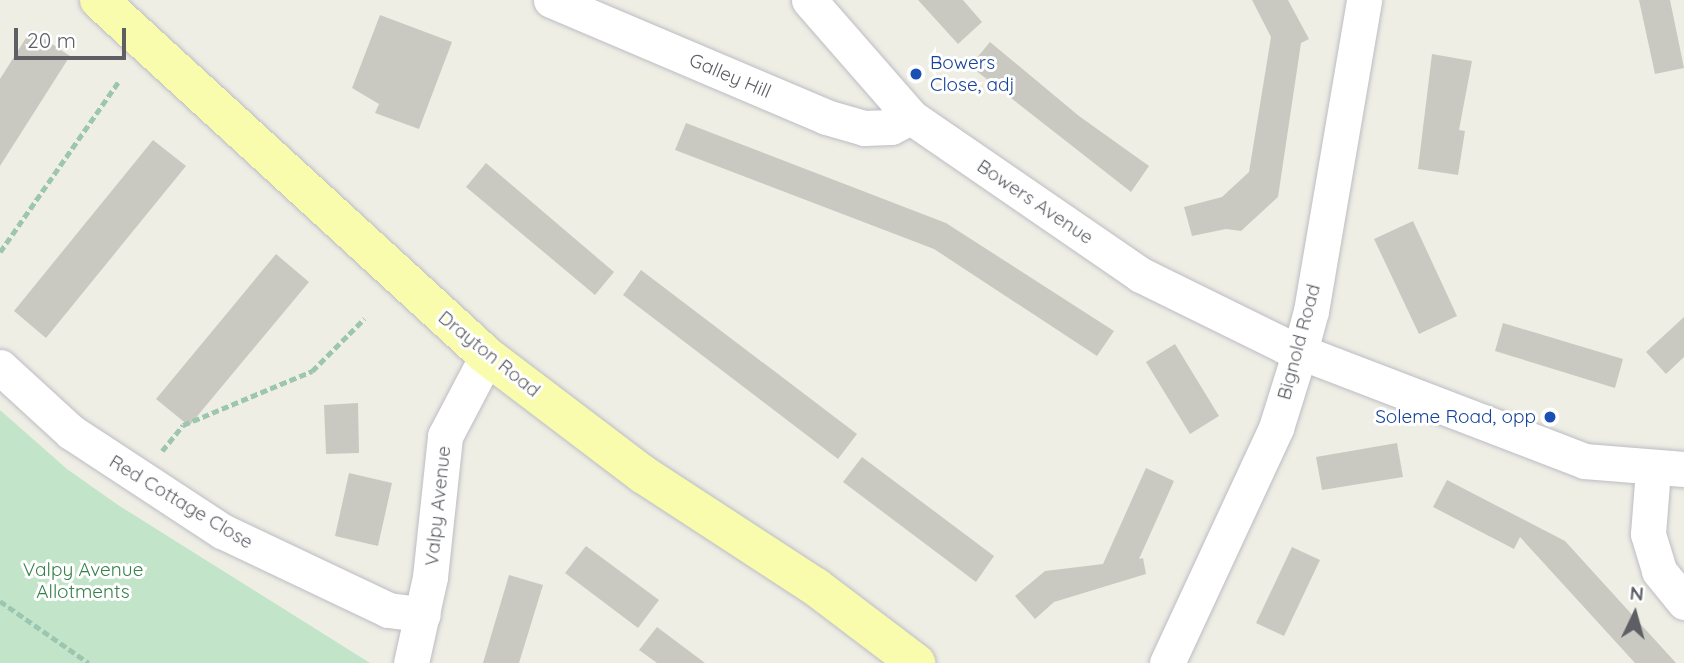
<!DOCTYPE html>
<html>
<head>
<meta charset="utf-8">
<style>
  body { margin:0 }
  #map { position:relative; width:1684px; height:663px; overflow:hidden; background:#efeee5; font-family:Quicksand,sans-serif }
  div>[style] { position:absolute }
  .green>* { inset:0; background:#c2e5c9 }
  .building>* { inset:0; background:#cac9c1 }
  .path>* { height:4.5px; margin-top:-2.25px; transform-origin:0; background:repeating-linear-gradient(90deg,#9cc6b0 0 7px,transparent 0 10.5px) }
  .roads { filter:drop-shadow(0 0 2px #bcbdc3) drop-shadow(0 0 2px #bcbdc3) }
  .minor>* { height:35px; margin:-17.5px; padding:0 17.5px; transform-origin:17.5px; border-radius:17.5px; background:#fff }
  .major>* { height:38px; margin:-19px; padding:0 19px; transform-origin:19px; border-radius:19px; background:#f9fcac }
  .dots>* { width:19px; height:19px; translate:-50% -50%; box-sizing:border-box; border:4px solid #fff; border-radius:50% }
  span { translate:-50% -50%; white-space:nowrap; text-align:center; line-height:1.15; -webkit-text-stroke:6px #fff; paint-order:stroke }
  .transit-label { font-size:19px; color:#164399 }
  .left { translate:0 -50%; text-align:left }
  .right { translate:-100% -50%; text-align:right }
  .street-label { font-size:19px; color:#5d5f65 }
  .park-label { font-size:19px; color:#37814a }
  .north { position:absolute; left:1600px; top:579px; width:70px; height:70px; -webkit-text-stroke:5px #fff; paint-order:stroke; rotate:5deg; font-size:19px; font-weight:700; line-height:28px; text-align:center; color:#5d5f65 }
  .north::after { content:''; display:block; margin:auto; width:24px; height:32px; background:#5d5f65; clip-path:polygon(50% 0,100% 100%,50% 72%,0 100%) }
  .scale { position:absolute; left:14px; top:28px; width:112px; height:32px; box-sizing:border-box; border:4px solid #5d5f65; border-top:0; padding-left:9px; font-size:21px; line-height:24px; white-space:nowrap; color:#5d5f65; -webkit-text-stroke:5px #fff; paint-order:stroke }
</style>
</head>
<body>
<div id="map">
  <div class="green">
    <div style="clip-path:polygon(0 410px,67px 469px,118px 505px,370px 663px,0 663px)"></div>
  </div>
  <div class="building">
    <div style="clip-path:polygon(918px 0,963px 0,982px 22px,958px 44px)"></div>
    <div style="clip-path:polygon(1252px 0,1288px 0,1309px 39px,1301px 43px,1278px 197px,1241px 231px,1226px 229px,1192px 236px,1184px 207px,1222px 197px,1249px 172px,1271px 37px)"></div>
    <div style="clip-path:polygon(1639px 0,1670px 0,1684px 68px,1655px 74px)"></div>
    <div style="clip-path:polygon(380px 15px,452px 42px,419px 129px,375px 113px,379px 104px,352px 88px)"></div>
    <div style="clip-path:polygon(31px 30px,70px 56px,0 166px,0 79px)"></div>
    <div style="clip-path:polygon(990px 42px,1079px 116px,1149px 166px,1131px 192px,970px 66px)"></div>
    <div style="clip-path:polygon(1432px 54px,1472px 61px,1459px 130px,1465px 131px,1458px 175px,1418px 169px)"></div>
    <div style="clip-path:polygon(686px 123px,946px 223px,1114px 331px,1097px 356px,934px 249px,675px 150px)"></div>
    <div style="clip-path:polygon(153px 140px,186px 166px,46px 338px,14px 311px)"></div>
    <div style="clip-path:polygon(486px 163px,614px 272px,595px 295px,466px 187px)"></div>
    <div style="clip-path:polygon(1413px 221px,1457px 316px,1419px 334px,1374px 239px)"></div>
    <div style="clip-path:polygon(276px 254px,309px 282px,189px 426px,156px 399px)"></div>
    <div style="clip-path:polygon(641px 270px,857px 434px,838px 459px,623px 295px)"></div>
    <div style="clip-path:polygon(1684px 317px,1684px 357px,1666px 374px,1646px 352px)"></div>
    <div style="clip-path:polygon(1503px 323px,1623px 359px,1615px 388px,1495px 351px)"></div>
    <div style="clip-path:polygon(1175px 344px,1219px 416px,1190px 434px,1146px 362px)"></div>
    <div style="clip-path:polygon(358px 403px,359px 453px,326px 454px,324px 405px)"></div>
    <div style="clip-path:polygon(1397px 443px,1403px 477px,1322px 490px,1316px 457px)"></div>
    <div style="clip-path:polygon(862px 457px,994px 556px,976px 582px,843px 482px)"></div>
    <div style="clip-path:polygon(1146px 468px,1174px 481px,1139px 559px,1143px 558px,1146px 574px,1054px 602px,1035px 619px,1015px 596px,1045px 571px,1103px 564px)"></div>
    <div style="clip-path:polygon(349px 473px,392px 483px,378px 546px,335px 536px)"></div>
    <div style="clip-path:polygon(1447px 480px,1565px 541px,1676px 663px,1635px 663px,1520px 537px,1514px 549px,1433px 507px)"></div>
    <div style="clip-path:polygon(586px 546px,659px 600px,638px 628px,565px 573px)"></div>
    <div style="clip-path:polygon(1292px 547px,1320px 560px,1284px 636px,1256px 623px)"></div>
    <div style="clip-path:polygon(509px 575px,543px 585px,519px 663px,483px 663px)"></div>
    <div style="clip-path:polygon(657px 627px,705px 663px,657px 663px,639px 650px)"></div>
  </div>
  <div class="path">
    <div style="left:0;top:252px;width:208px;rotate:-55.2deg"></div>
    <div style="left:162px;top:451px;width:33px;rotate:-51deg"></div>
    <div style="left:183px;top:425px;width:140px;rotate:-22.7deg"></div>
    <div style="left:312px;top:371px;width:74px;rotate:-45deg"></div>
    <div style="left:0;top:601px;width:108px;rotate:34.9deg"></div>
  </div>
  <div class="roads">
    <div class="minor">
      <div style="left:551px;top:0;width:299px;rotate:23deg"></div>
      <div style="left:826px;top:117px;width:40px;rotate:16deg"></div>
      <div style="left:864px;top:128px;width:27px;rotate:-2deg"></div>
      <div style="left:891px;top:127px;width:22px;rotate:-27deg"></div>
      <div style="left:809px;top:0;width:155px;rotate:48.9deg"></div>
      <div style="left:911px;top:117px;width:279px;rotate:34.5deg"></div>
      <div style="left:1141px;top:275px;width:161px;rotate:26.2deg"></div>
      <div style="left:1285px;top:346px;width:320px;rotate:21deg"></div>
      <div style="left:1584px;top:461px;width:100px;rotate:4.6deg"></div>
      <div style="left:0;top:367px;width:96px;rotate:42.5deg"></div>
      <div style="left:71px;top:432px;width:181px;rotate:33.3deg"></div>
      <div style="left:222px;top:531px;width:184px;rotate:25.4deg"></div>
      <div style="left:388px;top:610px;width:35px;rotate:7deg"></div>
      <div style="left:1653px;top:470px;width:64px;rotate:94.5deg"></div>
      <div style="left:1648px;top:534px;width:39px;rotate:73deg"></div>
      <div style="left:1659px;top:571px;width:40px;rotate:51deg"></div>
      <div style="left:411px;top:663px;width:88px;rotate:-77.5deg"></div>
      <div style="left:430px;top:577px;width:142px;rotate:-83.9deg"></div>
      <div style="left:445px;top:436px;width:90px;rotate:-62.3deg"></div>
      <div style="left:1167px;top:663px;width:259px;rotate:-65.1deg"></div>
      <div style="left:1276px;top:428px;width:81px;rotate:-72.7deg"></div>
      <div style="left:1300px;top:351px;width:41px;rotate:-74.6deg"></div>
      <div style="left:1311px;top:311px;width:315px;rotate:-80.3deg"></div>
    </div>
    <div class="major">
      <div style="left:99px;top:0;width:527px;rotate:42.54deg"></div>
      <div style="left:487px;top:356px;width:197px;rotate:37.2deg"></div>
      <div style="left:644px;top:475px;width:205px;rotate:33.1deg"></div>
      <div style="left:816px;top:587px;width:126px;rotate:37.2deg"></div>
    </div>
  </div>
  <div class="dots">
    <div style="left:916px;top:74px;background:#1a4fb4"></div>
    <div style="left:1550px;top:417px;background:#1a4fb4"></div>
  </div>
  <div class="transit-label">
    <span class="left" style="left:930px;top:74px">Bowers<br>Close, adj</span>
    <span class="right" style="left:1536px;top:417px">Soleme Road, opp</span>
  </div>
  <div class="street-label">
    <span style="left:730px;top:76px;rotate:23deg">Galley Hill</span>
    <span style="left:1035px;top:202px;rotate:34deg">Bowers Avenue</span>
    <span style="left:1299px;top:342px;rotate:-75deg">Bignold Road</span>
    <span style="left:489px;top:354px;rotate:39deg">Drayton Road</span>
    <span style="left:181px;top:502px;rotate:31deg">Red Cottage Close</span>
    <span style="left:438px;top:506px;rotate:-84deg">Valpy Avenue</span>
  </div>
  <div class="park-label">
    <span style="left:83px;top:581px">Valpy Avenue<br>Allotments</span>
  </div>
  <div class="north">N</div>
  <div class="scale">20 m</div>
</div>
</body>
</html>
